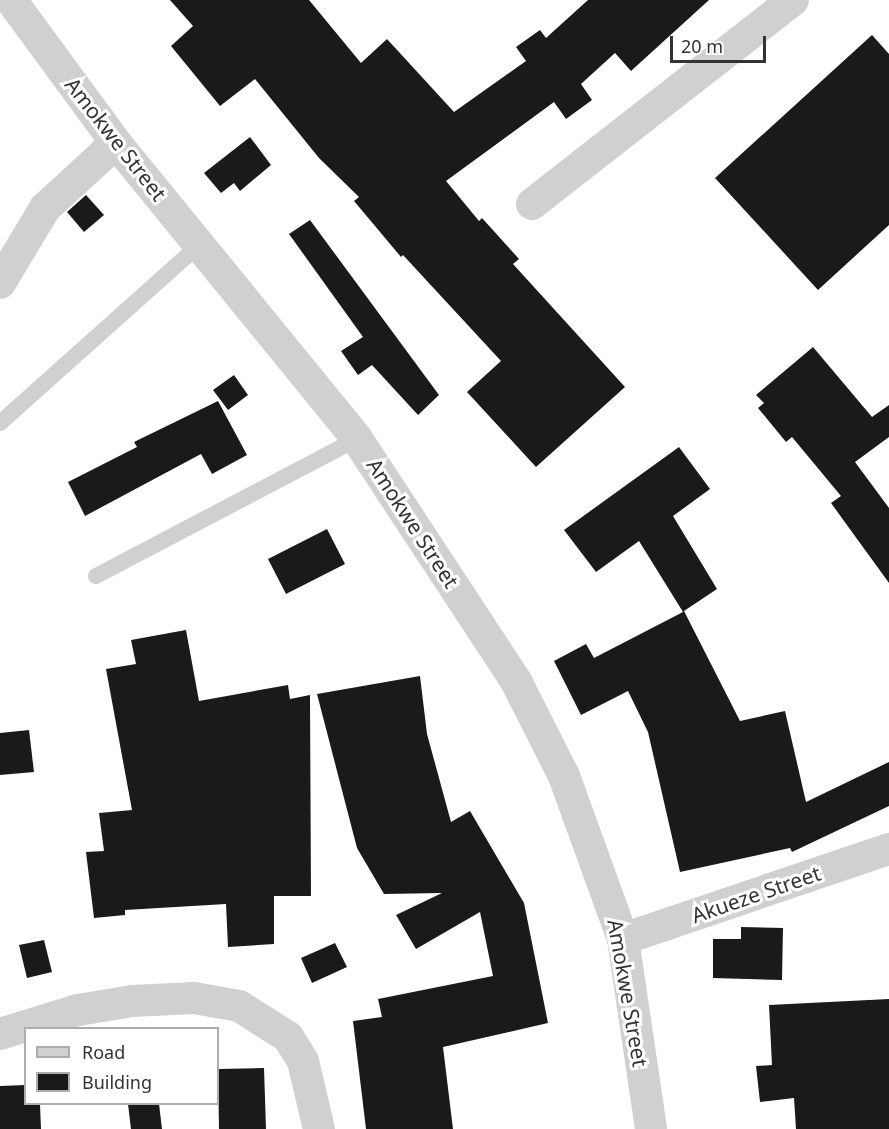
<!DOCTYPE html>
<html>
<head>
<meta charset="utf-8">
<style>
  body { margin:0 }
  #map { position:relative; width:889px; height:1129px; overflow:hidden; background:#fff; font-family:"Noto Sans",sans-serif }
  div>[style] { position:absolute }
  .building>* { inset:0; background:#1a1a1a }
  .lane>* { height:16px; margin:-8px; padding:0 8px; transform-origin:8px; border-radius:8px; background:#d0d0d0 }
  .street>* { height:32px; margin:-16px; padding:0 16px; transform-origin:16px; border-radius:16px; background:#d0d0d0 }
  span { translate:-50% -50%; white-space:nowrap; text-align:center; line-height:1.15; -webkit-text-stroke:6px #fff; paint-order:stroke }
  .street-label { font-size:21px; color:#333 }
  .legend { position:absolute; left:24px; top:1027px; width:195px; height:78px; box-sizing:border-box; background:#fff; border:2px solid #adadad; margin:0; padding:8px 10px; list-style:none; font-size:18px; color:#333 }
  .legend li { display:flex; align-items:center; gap:12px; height:30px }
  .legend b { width:30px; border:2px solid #adadad }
  .scale { position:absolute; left:670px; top:36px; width:96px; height:27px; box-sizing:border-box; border:3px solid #333; border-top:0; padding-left:8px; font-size:18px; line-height:21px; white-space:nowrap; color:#333; -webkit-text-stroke:4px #fff; paint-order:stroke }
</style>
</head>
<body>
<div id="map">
  <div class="building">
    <div style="clip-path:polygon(170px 0,309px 0,361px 63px,387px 39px,454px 112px,526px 61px,516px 47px,540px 30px,546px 38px,588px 0,709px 0,631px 71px,615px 53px,581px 84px,592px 100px,566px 119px,554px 102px,446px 181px,479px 221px,482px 218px,519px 259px,513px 264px,625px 387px,536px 467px,467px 392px,501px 361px,403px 255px,401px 257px,354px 201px,359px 197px,319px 158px,255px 79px,220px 106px,171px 46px,193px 26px)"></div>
    <div style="clip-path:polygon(872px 35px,889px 54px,889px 225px,818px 290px,715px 178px)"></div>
    <div style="clip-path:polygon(250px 137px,271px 165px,240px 191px,234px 183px,221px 193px,204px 173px)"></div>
    <div style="clip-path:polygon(86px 195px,104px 215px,84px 232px,67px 212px)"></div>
    <div style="clip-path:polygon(310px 220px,439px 395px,418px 415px,372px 365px,358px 375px,341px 351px,363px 337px,289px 234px)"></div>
    <div style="clip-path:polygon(813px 347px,872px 417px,889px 405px,889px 437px,855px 462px,889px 508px,889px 583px,831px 503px,841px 496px,792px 437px,786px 442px,758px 408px,764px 403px,756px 395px)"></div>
    <div style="clip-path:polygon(234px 375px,248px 395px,228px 410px,213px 390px)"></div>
    <div style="clip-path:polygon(218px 401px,247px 455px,212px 474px,201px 454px,85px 516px,68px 482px,137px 447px,134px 442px)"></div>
    <div style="clip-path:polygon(679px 447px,710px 489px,673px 516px,717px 589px,684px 611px,740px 721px,785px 711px,806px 802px,889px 762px,889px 806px,792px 852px,790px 848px,680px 872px,648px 732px,628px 691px,581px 715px,554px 661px,586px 644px,594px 658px,683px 612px,639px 541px,596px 572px,564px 530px)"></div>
    <div style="clip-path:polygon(327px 529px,345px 564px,286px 594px,268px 559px)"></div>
    <div style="clip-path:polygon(186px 630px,199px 701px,288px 685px,290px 699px,310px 695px,311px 896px,274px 896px,274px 944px,228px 947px,226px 904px,125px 910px,125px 915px,94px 918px,86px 852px,104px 851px,99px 813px,132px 810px,106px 669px,136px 664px,131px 640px)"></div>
    <div style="clip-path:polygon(420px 676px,427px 734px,451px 822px,470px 811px,524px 903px,548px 1023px,443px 1047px,453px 1129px,366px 1129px,353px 1021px,382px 1017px,378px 999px,493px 976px,480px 912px,416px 949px,396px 915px,442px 893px,384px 894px,357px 848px,317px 694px)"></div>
    <div style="clip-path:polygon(29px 730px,34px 772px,0 775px,0 733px)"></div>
    <div style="clip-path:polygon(741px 927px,783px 928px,782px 980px,713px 978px,713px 939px,741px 939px)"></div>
    <div style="clip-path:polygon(44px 940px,52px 972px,27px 978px,19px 945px)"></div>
    <div style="clip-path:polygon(335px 943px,347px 967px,312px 983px,301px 958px)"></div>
    <div style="clip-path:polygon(889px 999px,889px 1129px,796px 1129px,794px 1098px,760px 1102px,756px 1066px,772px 1065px,769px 1005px)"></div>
    <div style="clip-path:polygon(264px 1068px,266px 1129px,219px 1129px,218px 1069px)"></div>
    <div style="clip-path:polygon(26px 1085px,26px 1104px,40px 1104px,41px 1129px,0 1129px,0 1086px)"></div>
    <div style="clip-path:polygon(128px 1104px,159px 1104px,162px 1129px,131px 1129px)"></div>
  </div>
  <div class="lane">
    <div style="left:0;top:423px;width:270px;rotate:-41.8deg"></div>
    <div style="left:96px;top:576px;width:295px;rotate:-27.7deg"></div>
  </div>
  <div class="street">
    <div style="left:11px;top:0;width:177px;rotate:53.7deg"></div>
    <div style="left:116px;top:143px;width:382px;rotate:50.8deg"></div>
    <div style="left:357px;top:439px;width:292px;rotate:56.7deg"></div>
    <div style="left:517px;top:683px;width:104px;rotate:63.2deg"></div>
    <div style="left:564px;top:776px;width:173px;rotate:70.1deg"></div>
    <div style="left:623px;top:939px;width:192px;rotate:81.6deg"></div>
    <div style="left:532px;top:204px;width:331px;rotate:-38deg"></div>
    <div style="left:0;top:283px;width:87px;rotate:-59deg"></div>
    <div style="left:45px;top:208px;width:96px;rotate:-42.5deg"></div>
    <div style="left:623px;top:939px;width:281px;rotate:-18.7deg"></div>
    <div style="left:0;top:1034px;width:82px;rotate:-17.1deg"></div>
    <div style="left:78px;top:1010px;width:55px;rotate:-9.5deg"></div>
    <div style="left:132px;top:1001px;width:62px;rotate:-2.8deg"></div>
    <div style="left:194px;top:998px;width:46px;rotate:10.1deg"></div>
    <div style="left:239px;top:1006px;width:58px;rotate:32.3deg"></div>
    <div style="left:288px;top:1037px;width:28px;rotate:58deg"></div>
    <div style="left:303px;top:1061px;width:70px;rotate:76.8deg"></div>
  </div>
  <div class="street-label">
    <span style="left:116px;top:139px;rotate:52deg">Amokwe Street</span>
    <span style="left:413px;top:523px;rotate:57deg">Amokwe Street</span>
    <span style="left:756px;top:894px;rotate:-19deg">Akueze Street</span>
    <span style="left:628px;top:993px;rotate:80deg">Amokwe Street</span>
  </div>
  <ul class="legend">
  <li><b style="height:8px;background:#d0d0d0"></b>Road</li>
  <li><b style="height:16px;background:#1a1a1a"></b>Building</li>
  </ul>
  <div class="scale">20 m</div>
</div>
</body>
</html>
